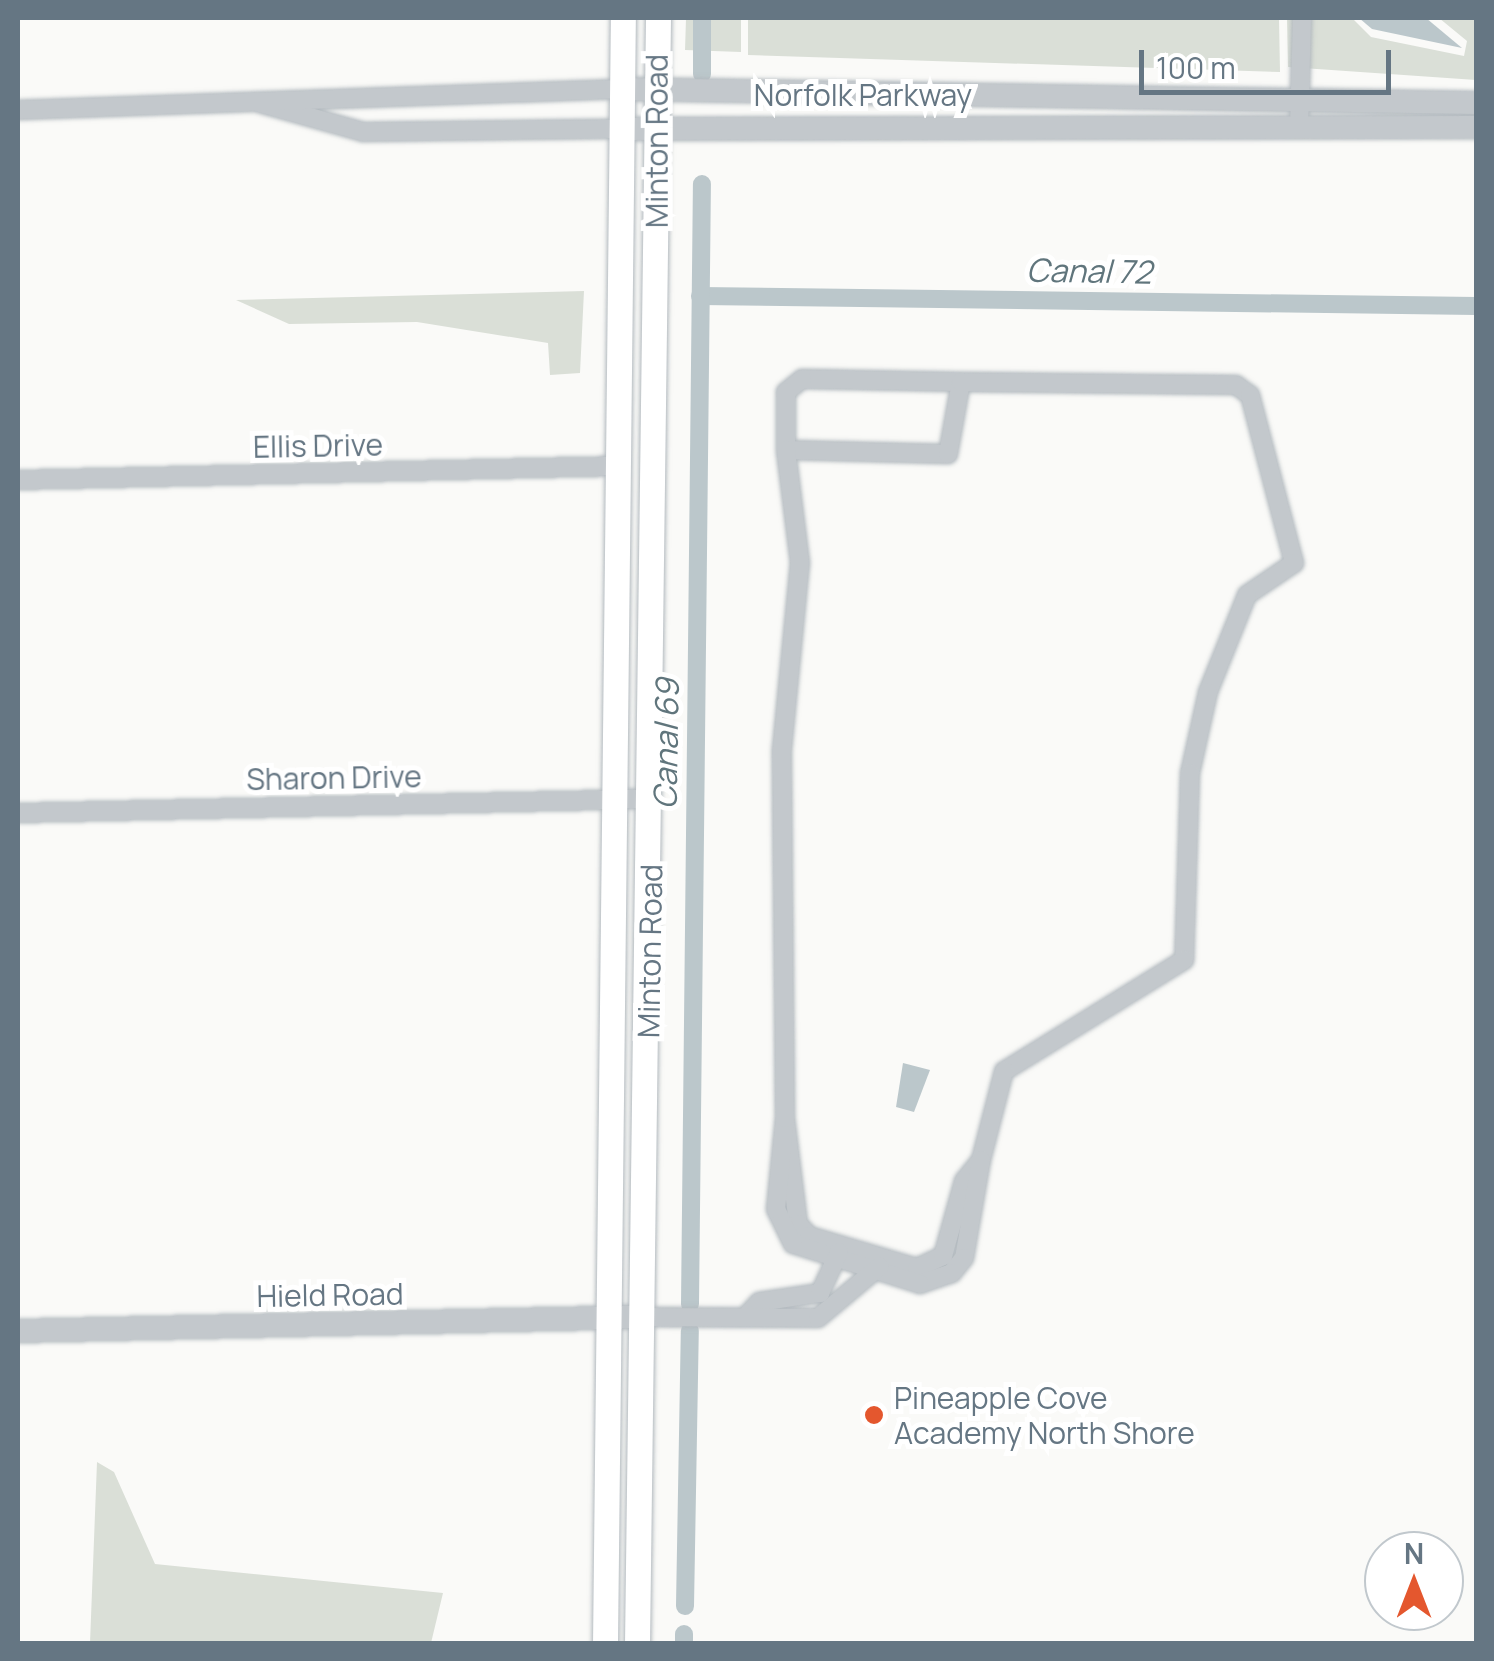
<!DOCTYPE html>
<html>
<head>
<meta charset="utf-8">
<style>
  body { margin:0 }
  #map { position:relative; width:1494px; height:1661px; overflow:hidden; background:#fafaf8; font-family:Manrope,sans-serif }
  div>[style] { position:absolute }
  .green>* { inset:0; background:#dadfd7 }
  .water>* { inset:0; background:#bbc7cb }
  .canal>* { height:18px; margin:-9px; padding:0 9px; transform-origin:9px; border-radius:9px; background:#bbc7cb }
  .roads { filter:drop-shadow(0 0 2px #b3babf) drop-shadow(0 0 2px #b3babf) }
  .minor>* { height:18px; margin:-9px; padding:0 9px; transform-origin:9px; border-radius:9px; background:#c3c8cc }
  .tertiary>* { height:22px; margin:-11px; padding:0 11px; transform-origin:11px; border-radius:11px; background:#c3c8cc }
  .secondary>* { height:25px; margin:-12.5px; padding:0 12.5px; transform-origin:12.5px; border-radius:12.5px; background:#fff }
  .dots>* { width:28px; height:28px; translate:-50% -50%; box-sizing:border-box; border:5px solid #fff; border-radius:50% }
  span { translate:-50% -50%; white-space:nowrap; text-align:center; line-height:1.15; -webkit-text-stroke:10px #fff; paint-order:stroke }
  .street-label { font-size:30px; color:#657683 }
  .poi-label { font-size:30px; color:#657683 }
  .left { translate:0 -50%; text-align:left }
  .water-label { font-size:32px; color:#60757c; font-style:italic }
  .frame { position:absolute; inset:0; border:20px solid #657683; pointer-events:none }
  .north { position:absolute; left:1364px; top:1531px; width:100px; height:100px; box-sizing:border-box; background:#fff; border:2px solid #c1c8cd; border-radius:50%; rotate:0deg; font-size:28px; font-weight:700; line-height:40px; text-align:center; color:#657683 }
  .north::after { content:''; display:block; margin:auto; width:35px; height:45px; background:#e4572e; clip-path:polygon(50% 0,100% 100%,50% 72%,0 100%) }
  .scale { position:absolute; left:1139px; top:50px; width:252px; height:45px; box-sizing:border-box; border:5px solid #657683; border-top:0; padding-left:12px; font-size:30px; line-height:35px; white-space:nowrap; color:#657683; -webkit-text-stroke:8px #fff; paint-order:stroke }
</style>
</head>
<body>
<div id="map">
  <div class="green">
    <div style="clip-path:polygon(686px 18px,741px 18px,741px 52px,685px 50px)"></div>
    <div style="clip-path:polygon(748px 18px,1279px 18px,1280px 72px,748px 55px)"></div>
    <div style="clip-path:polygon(1287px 18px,1352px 18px,1371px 37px,1464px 56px,1467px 41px,1439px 18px,1476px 18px,1476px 80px,1288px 67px)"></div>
    <div style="clip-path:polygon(584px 291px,580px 373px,550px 375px,548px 343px,417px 322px,289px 324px,236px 300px)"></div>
    <div style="clip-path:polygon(97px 1462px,114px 1472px,155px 1564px,443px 1593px,431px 1643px,90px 1643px)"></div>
  </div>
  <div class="water">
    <div style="clip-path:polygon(1359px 18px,1426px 18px,1462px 48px,1372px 29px)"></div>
    <div style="clip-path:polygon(903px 1063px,930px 1070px,914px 1112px,896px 1107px)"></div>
  </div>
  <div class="canal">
    <div style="left:702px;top:74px;width:56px;rotate:-90deg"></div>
    <div style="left:700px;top:296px;width:776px;rotate:0.74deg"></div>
    <div style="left:690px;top:1304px;width:1120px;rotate:-89.39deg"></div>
    <div style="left:685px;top:1606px;width:275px;rotate:-89deg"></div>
    <div style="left:684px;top:1644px;width:10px;rotate:-90deg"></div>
  </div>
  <div class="roads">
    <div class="minor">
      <div style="left:260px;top:103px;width:107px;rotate:15.7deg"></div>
      <div style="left:363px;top:132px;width:259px;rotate:-0.7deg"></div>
      <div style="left:18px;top:110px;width:604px;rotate:-1.99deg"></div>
      <div style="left:1299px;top:126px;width:108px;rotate:-88.4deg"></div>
      <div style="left:961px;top:382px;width:159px;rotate:-178.9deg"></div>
      <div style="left:802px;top:379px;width:21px;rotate:141deg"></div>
      <div style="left:786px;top:392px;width:58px;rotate:90deg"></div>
      <div style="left:786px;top:450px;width:162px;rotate:1.4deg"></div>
      <div style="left:948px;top:454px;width:73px;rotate:-79.8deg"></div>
      <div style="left:961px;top:382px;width:275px;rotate:0.6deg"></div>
      <div style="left:1236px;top:385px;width:17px;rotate:36deg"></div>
      <div style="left:1250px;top:395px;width:174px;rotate:75.3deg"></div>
      <div style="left:1294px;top:563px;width:57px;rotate:145.8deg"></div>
      <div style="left:1247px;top:595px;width:105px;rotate:111.9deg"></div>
      <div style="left:1208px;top:692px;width:83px;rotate:102.5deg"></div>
      <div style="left:1190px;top:773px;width:187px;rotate:91.8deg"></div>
      <div style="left:1184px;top:960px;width:211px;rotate:148.3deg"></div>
      <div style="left:1004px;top:1071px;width:92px;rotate:104.5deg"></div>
      <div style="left:18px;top:480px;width:601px;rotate:-1.33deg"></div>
      <div style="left:18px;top:813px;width:634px;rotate:-1.27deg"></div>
      <div style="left:785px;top:1118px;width:107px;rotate:83deg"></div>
      <div style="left:798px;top:1224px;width:16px;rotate:47deg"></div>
      <div style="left:809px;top:1236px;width:113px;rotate:16.5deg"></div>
      <div style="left:917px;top:1268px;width:29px;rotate:-25deg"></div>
      <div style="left:943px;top:1256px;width:78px;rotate:-74.4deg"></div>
      <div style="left:964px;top:1181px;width:27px;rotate:-51deg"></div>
      <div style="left:981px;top:1160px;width:99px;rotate:99.8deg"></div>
      <div style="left:964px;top:1258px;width:19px;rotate:129deg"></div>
      <div style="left:952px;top:1273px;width:34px;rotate:161deg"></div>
      <div style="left:920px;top:1284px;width:133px;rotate:-162.5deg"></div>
      <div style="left:793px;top:1244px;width:39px;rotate:-116deg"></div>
      <div style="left:776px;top:1209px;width:91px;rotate:-84.4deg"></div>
      <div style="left:785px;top:1118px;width:369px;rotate:-90.5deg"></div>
      <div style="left:782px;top:749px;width:187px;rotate:-84.5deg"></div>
      <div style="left:800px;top:563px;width:114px;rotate:-97.1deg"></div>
      <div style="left:748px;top:1314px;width:16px;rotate:-47deg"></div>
      <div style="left:759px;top:1302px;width:62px;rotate:-8.4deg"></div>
      <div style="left:820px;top:1293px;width:45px;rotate:-65.1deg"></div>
      <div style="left:645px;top:1317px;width:173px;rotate:0.3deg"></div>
      <div style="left:818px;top:1318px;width:80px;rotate:-39.9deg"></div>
    </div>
    <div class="tertiary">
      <div style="left:622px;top:89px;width:854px;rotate:0.94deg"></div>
      <div style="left:622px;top:129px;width:854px;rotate:-0.13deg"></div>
      <div style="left:18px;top:1331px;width:627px;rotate:-1.28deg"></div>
    </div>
    <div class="secondary">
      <div style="left:605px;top:1644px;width:1626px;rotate:-89.37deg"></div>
      <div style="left:637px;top:1644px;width:1626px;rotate:-89.26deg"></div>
    </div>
  </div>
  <div class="dots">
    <div style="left:874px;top:1415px;background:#e4572e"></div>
  </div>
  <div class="street-label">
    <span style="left:863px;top:95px">Norfolk Parkway</span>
    <span style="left:657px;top:141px;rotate:-90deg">Minton Road</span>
    <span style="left:318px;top:446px;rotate:-1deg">Ellis Drive</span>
    <span style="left:334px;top:778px;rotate:-1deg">Sharon Drive</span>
    <span style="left:650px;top:951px;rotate:-89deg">Minton Road</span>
    <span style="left:330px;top:1295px;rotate:-1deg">Hield Road</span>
  </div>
  <div class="poi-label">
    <span class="left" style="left:894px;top:1415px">Pineapple Cove<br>Academy North Shore</span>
  </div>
  <div class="water-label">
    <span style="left:1089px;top:271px;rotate:1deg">Canal 72</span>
    <span style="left:666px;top:744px;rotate:-89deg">Canal 69</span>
  </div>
  <div class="frame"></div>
  <div class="north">N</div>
  <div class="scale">100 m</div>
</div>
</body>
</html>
